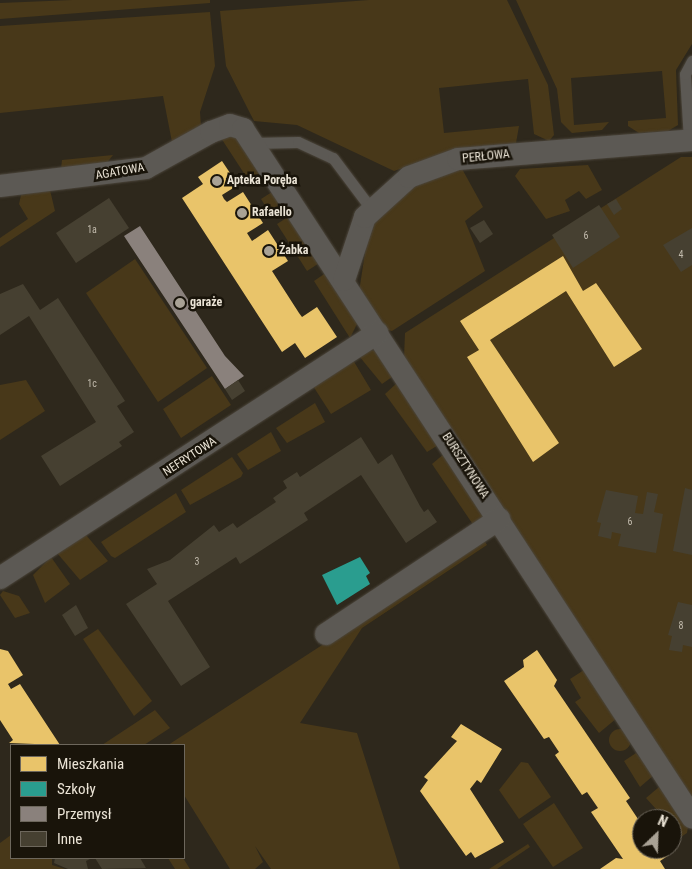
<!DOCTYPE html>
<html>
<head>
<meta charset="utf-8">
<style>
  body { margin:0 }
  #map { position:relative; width:692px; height:869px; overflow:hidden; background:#2e281c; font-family:"Roboto Condensed",sans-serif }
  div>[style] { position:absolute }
  .green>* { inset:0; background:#483819 }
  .round { border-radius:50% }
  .homes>* { inset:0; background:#e9c46a }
  .schools>* { inset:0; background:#2a9d8f }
  .industry>* { inset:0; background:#8a817c }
  .building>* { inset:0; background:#464031 }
  .roads { filter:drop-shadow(0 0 1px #4b453b) drop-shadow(0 0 1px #4b453b) }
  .lane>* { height:11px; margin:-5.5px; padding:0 5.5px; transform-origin:5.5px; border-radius:5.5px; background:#5c5954 }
  .street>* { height:22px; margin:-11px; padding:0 11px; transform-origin:11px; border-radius:11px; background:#5c5954 }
  .dots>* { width:14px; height:14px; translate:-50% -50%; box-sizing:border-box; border:2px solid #19140a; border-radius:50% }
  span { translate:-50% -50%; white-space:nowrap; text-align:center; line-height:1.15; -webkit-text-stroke:5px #19140a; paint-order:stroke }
  .number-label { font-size:10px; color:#c2bbad }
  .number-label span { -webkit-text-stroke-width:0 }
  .street-label { font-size:12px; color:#ebe4d6 }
  .poi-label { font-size:12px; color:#ebe4d6; font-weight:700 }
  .left { translate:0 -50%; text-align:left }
  .legend { position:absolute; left:10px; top:744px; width:175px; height:115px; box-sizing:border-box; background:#19140a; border:1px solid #6d675c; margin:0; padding:6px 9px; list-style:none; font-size:15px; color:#ebe4d6 }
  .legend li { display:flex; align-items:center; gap:10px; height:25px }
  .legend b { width:25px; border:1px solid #6d675c }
  .north { position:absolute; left:632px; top:809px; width:50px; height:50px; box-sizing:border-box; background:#19140a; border:1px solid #6d675c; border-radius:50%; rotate:24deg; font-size:14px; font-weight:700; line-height:20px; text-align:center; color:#ebe4d6 }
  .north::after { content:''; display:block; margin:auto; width:18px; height:22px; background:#a9a295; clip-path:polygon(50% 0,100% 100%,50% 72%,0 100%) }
</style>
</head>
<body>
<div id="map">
  <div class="green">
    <div style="clip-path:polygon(72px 0,210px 0,210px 3px,0 19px,0 3px)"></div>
    <div style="clip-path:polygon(369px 0,507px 0,548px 85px,554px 135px,549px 141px,534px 134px,528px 79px,439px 88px,444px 133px,519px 126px,516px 143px,454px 151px,394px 171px,297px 125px,254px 121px,226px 66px,220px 11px)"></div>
    <div style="clip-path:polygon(516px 0,692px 0,692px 44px,676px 70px,678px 125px,668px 131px,639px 133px,628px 126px,628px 121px,666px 118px,662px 71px,571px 78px,574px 125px,609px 122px,602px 130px,572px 133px,561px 122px,557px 89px)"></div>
    <div style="clip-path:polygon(210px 12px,215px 66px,200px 112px,201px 126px,172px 142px,163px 96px,0 113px,0 26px)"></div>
    <div style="clip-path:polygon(237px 135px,285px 206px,271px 215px,261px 199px,272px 192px,261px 174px,249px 181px,221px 138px)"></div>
    <div style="clip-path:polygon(113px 155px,106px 164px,61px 169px,62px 160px)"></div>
    <div style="clip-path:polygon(681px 157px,692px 157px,692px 800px,404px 358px,405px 333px)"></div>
    <div style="clip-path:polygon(588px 165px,602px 190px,586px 199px,579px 191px,565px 200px,570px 211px,546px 219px,515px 176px,520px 169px)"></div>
    <div style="clip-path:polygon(461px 167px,483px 207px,465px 221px,485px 271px,392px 331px,383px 329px,359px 292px,370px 220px,394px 195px)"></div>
    <div style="clip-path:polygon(50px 190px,55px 211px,0 247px,0 238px,28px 219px,19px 204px,21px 195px)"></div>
    <div style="clip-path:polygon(291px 215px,321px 262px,307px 271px,277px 224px)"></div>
    <div style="clip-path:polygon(135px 259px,207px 368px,158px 402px,86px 293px)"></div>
    <div style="clip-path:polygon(327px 272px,358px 322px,350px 338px,314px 281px)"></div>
    <div style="clip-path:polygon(369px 350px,378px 351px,395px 375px,382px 384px,359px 356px)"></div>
    <div style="clip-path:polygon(353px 360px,371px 390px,331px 414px,313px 386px)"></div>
    <div style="clip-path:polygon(212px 376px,231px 405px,181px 438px,163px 409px)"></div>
    <div style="clip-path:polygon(26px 380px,45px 411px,0 440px,0 385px)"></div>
    <div style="clip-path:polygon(398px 382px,440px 444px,427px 452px,385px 394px)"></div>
    <div style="clip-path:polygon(315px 403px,325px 422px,287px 443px,276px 428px)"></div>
    <div style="clip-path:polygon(271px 432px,281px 451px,248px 470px,237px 454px)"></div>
    <div style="clip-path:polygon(445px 453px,488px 514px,474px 526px,432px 464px)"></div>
    <div style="clip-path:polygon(232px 457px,243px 473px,241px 477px,190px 505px,181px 490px)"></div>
    <div style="clip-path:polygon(176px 493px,186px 512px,115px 558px,111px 556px,101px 542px)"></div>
    <div style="clip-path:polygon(86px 535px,108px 561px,80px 580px,57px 553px)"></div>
    <div style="clip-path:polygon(484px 540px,487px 545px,362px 628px,300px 723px,357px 733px,400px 869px,271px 869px,255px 846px,263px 862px,255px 869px,230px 869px,184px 795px,184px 745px,168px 745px)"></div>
    <div style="clip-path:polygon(51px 557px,70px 584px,45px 603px,33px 575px)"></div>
    <div style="clip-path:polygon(3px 591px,19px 596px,30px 613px,15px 618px,0 595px)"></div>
    <div style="clip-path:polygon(98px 629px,152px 701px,134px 716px,83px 639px)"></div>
    <div style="clip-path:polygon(584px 670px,617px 718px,599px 733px,575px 702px,581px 698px,570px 679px)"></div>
    <div style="clip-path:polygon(155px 710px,170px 728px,144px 745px,102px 745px)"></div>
    <div class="round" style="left:609px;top:729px;width:22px;height:22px"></div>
    <div style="clip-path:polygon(636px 753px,654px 775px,640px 787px,624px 761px)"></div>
    <div style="clip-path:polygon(521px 762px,528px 763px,551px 797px,519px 819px,499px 790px)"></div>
    <div style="clip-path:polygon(659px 787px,688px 827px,687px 833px,673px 842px,672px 819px,665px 819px,646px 798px)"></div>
    <div style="clip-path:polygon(554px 803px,583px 848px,553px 867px,523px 824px)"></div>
    <div style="clip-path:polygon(11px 835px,11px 858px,52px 858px,52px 865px,65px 869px,0 869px,0 843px)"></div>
    <div style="clip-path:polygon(528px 844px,530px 847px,497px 869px,489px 869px)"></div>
    <div style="clip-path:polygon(168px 858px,183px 858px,190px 869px,175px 869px)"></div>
  </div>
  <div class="homes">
    <div style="clip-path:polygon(222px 161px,238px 185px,222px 195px,224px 199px,227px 202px,243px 192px,263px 223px,247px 233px,252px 241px,268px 230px,288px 261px,272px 271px,299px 313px,302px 317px,317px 307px,337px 337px,305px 358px,295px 343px,282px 352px,182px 198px,203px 184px,198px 177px)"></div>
    <div style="clip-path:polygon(563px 256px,583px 291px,596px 283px,642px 349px,614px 367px,566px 291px,490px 340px,559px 443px,533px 462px,467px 357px,479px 350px,460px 321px)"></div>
    <div style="clip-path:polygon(0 649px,8px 651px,23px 675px,8px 684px,11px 689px,20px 684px,60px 745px,9px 743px,13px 740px,0 720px)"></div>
    <div style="clip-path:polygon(537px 650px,557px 680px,554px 686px,630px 798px,626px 801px,642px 825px,642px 849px,665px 849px,669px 855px,660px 861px,665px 869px,600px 869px,616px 858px,623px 859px,591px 812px,598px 808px,587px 792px,582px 795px,555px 755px,559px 752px,549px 737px,544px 739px,504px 681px,524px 667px,523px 660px)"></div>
    <div style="clip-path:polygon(461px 724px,502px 749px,481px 783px,477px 780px,470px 789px,504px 842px,475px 858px,471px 852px,466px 856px,420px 791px,428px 780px,424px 777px,457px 741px,451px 737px)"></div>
  </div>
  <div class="schools">
    <div style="clip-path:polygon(360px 557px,370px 573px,366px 576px,370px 584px,337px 605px,322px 575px)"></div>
  </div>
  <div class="industry">
    <div style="clip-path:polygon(140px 226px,225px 356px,244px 376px,225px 389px,124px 236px)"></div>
  </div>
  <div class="building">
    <div style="clip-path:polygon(109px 198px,129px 228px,76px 263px,56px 233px)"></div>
    <div style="clip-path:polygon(616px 199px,622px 209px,614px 215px,607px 204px)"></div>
    <div style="clip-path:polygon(599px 205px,620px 237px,573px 268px,552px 235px)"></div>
    <div style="clip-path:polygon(484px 220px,493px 234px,480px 243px,470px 228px)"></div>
    <div style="clip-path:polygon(692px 228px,692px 265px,681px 272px,663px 245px)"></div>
    <div style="clip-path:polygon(23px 284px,40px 310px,58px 298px,125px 401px,117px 406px,134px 432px,119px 442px,122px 446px,60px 486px,41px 456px,96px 422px,29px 316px,0 335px,0 294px)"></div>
    <div style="clip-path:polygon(238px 380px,245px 391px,232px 400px,225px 389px)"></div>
    <div style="clip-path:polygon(361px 437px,378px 464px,392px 454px,420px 506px,424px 512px,428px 509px,437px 522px,406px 543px,361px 475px,304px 513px,308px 520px,240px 564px,236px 557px,168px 601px,210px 667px,181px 686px,126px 604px,157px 584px,147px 569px,170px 560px,214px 525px,219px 532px,233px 523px,237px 528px,276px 502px,273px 498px,287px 488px,283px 481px,297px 472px,300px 477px)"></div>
    <div style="clip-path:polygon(685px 488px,692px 490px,692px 555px,673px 551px)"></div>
    <div style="clip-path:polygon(606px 490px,638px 496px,635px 513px,643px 514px,647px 492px,658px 494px,654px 512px,663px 514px,656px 553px,618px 546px,621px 534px,612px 532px,611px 539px,598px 536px,601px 523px,597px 522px)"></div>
    <div style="clip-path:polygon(678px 602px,692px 605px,692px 647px,683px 645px,682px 652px,669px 650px,672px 636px,668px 635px)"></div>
    <div style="clip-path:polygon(76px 605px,88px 628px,75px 636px,62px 615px)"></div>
    <div style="clip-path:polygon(55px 858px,92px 858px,86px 861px,88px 869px,68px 869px,54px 863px)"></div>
    <div style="clip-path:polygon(95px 858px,140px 858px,146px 868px,102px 869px)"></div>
  </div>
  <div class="roads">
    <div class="lane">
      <div style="left:689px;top:140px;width:66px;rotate:-93.5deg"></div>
      <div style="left:685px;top:74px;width:15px;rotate:-62deg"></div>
      <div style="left:252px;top:143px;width:46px;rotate:-1.2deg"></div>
      <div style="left:298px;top:142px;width:38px;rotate:25deg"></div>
      <div style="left:333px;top:158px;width:65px;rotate:53.1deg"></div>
    </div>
    <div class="street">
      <div style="left:0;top:186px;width:147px;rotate:-7deg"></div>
      <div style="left:146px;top:168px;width:74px;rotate:-29deg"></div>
      <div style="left:211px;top:132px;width:20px;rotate:-20deg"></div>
      <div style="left:230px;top:125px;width:14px;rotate:17deg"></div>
      <div style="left:243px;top:129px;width:822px;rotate:56.87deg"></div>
      <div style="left:344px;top:280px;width:66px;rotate:-71.6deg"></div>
      <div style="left:365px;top:217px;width:59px;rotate:-42.3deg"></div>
      <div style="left:409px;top:177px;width:52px;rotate:-20.2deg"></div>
      <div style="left:458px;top:159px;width:235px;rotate:-4.6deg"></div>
      <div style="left:0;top:578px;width:450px;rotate:-33deg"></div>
      <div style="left:326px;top:634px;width:208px;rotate:-33.6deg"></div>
    </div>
  </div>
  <div class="dots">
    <div style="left:217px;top:181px;background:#a9a295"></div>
    <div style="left:242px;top:213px;background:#a9a295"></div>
    <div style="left:269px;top:251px;background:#a9a295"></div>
    <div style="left:180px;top:303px;background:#a9a295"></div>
  </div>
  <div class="number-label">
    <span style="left:92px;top:230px">1a</span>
    <span style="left:586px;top:236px">6</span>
    <span style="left:681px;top:255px">4</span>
    <span style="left:92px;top:384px">1c</span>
    <span style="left:630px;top:522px">6</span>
    <span style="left:197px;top:562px">3</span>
    <span style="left:681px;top:626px">8</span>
  </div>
  <div class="street-label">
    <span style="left:486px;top:157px;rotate:-6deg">PERŁOWA</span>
    <span style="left:120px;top:172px;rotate:-10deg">AGATOWA</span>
    <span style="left:190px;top:457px;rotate:-33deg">NEFRYTOWA</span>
    <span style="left:465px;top:466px;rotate:57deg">BURSZTYNOWA</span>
  </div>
  <div class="poi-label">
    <span class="left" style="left:227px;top:181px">Apteka Poręba</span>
    <span class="left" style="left:252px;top:213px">Rafaello</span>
    <span class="left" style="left:279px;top:251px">Żabka</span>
    <span class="left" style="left:190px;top:303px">garaże</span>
  </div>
  <ul class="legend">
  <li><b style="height:14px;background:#e9c46a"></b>Mieszkania</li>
  <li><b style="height:14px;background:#2a9d8f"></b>Szkoły</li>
  <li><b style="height:14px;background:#8a817c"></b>Przemysł</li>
  <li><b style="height:14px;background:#464031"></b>Inne</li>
  </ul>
  <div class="north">N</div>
</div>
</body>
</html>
